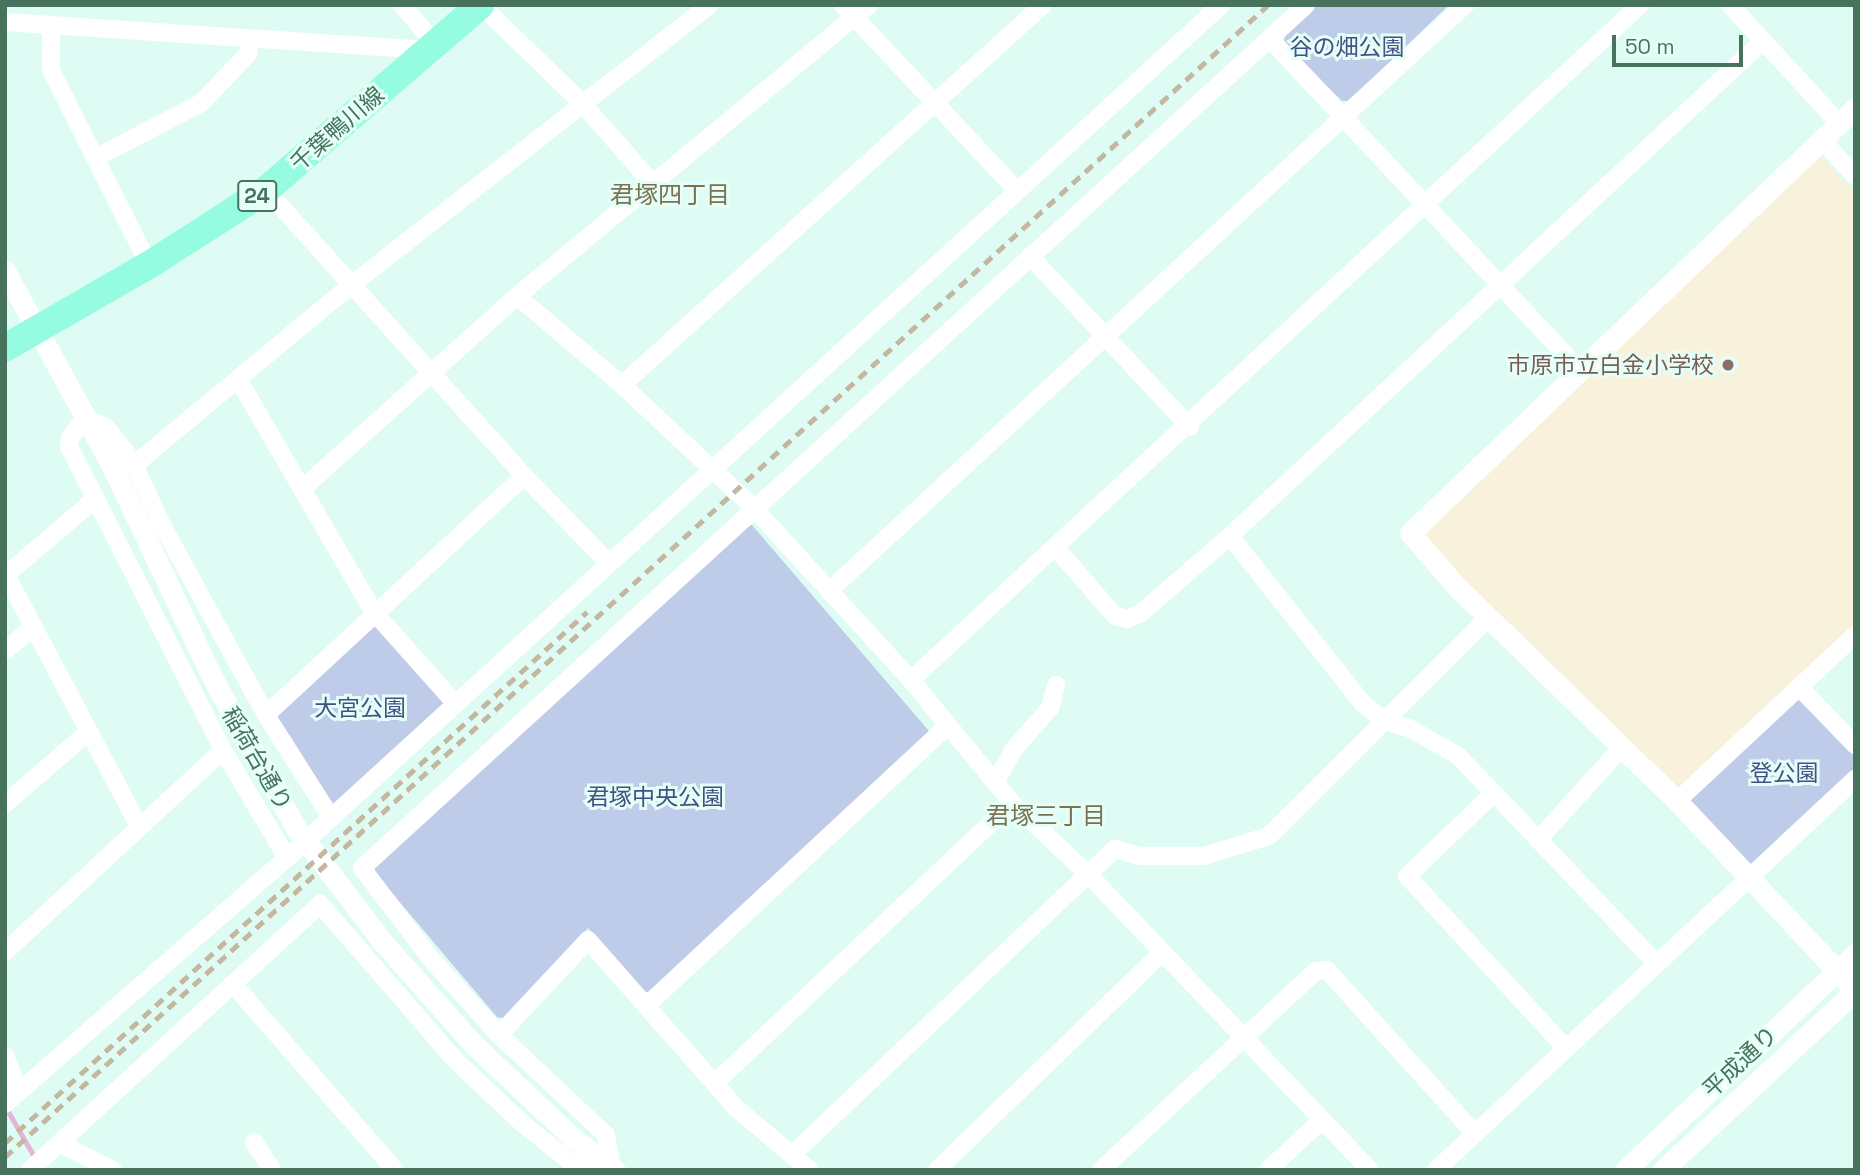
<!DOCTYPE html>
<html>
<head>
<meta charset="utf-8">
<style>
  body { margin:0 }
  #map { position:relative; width:1860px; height:1175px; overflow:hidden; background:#dffcf4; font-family:"Space Grotesk","Noto Sans JP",sans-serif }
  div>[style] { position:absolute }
  .education>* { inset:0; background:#f8f1dc }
  .green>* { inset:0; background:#becbe9 }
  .stream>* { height:5px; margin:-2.5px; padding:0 2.5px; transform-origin:2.5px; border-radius:2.5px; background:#e5b4d9 }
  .minor>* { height:18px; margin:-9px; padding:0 9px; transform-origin:9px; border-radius:9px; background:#fff }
  .tertiary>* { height:21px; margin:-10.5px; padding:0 10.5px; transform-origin:10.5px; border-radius:10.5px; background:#fff }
  .primary>* { height:28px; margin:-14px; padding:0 14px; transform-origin:14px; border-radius:14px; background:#96fce1 }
  .rail>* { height:5px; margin-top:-2.5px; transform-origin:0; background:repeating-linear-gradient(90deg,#c4b79f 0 10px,transparent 0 17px) }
  .dots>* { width:19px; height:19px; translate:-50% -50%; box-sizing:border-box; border:4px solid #e5fff8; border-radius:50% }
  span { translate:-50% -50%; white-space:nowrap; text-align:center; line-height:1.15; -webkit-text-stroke:6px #e5fff8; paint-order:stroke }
  .shield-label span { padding:2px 5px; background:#e5fff8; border:2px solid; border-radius:5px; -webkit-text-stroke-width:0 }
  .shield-label { font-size:21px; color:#47725b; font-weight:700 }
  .park-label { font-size:23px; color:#445084 }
  .street-label { font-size:23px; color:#47725b }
  .education-label { font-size:23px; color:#785e54 }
  .right { translate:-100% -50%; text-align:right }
  .neighbourhood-label { font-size:24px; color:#7b7252 }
  .frame { position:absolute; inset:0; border:7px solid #47725b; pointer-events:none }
  .scale { position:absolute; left:1612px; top:35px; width:131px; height:32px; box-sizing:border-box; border:4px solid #47725b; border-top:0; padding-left:9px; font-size:21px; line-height:24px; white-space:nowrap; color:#47725b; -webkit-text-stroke:5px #e5fff8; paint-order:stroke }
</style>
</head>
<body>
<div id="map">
  <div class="education">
    <div style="clip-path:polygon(1820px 155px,1855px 193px,1855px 623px,1677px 791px,1422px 537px)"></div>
  </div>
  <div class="green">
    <div style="clip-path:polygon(1316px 5px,1449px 5px,1349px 101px,1342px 101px,1284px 43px,1285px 34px)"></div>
    <div style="clip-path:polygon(746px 525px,752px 525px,929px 731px,652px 992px,643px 992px,588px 928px,508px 1019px,497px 1017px,375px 873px,375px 864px)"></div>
    <div style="clip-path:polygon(373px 611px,455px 703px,330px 816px,266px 715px)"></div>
    <div style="clip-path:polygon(1799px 687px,1855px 745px,1855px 779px,1749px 879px,1677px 801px)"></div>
  </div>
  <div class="stream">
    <div style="left:6px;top:1108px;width:60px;rotate:60deg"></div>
  </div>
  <div class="minor">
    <div style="left:402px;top:5px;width:51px;rotate:49.8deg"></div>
    <div style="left:481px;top:5px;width:141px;rotate:44.1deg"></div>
    <div style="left:582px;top:103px;width:106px;rotate:48.8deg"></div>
    <div style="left:843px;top:5px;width:254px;rotate:46.8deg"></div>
    <div style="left:1730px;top:5px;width:162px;rotate:47.3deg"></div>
    <div style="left:5px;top:22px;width:423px;rotate:3.8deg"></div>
    <div style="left:51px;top:26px;width:44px;rotate:90deg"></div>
    <div style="left:51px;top:70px;width:218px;rotate:63.3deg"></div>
    <div style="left:1270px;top:39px;width:451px;rotate:46.9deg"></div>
    <div style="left:1822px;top:140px;width:49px;rotate:47.5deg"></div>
    <div style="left:95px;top:158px;width:119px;rotate:-27.4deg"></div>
    <div style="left:201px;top:103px;width:68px;rotate:-46.2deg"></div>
    <div style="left:248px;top:54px;width:15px;rotate:-82deg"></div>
    <div style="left:266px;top:190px;width:385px;rotate:47.9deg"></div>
    <div style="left:524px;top:476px;width:120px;rotate:45.7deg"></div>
    <div style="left:1030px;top:256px;width:234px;rotate:46.9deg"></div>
    <div style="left:517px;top:296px;width:138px;rotate:40.3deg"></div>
    <div style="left:622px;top:385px;width:179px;rotate:43deg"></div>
    <div style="left:753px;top:507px;width:234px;rotate:47.6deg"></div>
    <div style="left:911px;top:680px;width:159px;rotate:50.6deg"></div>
    <div style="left:1012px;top:803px;width:105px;rotate:43.1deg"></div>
    <div style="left:1089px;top:875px;width:407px;rotate:46.4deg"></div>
    <div style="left:238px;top:379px;width:268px;rotate:59.8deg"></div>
    <div style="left:373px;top:611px;width:123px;rotate:48.3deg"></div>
    <div style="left:622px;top:385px;width:567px;rotate:-42.07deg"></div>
    <div style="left:133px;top:466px;width:282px;rotate:-39.7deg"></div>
    <div style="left:350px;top:286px;width:457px;rotate:-38deg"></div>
    <div style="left:302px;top:489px;width:289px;rotate:-41.9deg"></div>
    <div style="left:517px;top:296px;width:457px;rotate:-39.6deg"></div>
    <div style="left:1230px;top:536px;width:214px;rotate:51.6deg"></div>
    <div style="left:1363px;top:704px;width:31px;rotate:36deg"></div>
    <div style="left:1388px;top:722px;width:22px;rotate:16deg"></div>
    <div style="left:1409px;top:728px;width:55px;rotate:29.4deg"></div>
    <div style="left:1457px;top:755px;width:53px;rotate:45.8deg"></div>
    <div style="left:1494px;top:793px;width:120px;rotate:136.3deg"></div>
    <div style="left:1407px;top:876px;width:233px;rotate:47.3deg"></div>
    <div style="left:1057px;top:549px;width:89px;rotate:49.1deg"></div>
    <div style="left:1115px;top:616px;width:13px;rotate:13deg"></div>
    <div style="left:1128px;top:619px;width:14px;rotate:-25deg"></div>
    <div style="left:1141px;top:613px;width:118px;rotate:-40.9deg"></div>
    <div style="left:1230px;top:536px;width:727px;rotate:-42.88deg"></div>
    <div style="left:5px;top:573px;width:286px;rotate:62.1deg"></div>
    <div style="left:6px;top:575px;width:118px;rotate:-40.5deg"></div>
    <div style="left:829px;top:591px;width:865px;rotate:-42.66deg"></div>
    <div style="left:5px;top:651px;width:37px;rotate:-41deg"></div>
    <div style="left:911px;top:680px;width:994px;rotate:-42.8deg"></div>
    <div style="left:1799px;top:687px;width:81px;rotate:46deg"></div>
    <div style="left:266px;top:715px;width:352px;rotate:-42.8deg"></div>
    <div style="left:995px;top:783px;width:39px;rotate:-61deg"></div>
    <div style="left:1014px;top:749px;width:55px;rotate:-48.7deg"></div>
    <div style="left:1050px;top:708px;width:24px;rotate:-75deg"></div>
    <div style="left:1494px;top:793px;width:236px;rotate:46.4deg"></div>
    <div style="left:1677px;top:801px;width:243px;rotate:-43deg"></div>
    <div style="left:5px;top:804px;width:110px;rotate:-40.9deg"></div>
    <div style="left:1538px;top:840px;width:125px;rotate:-47.9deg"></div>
    <div style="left:287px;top:858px;width:126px;rotate:-120.7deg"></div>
    <div style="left:223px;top:750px;width:340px;rotate:-116.9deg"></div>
    <div style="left:69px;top:447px;width:9px;rotate:-84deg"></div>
    <div style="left:70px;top:438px;width:24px;rotate:-55deg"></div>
    <div style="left:84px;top:418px;width:24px;rotate:22deg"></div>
    <div style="left:106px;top:427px;width:42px;rotate:51.8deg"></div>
    <div style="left:132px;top:460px;width:74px;rotate:65.2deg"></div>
    <div style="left:163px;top:527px;width:214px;rotate:61.3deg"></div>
    <div style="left:266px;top:715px;width:120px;rotate:57.6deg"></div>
    <div style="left:5px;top:952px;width:297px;rotate:-42.8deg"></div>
    <div style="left:234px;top:985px;width:245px;rotate:49deg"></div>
    <div style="left:646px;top:1006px;width:411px;rotate:-42.9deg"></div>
    <div style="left:499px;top:1035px;width:130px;rotate:-46.9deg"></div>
    <div style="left:588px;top:940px;width:224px;rotate:48.6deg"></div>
    <div style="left:736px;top:1108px;width:97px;rotate:40deg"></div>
    <div style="left:5px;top:1056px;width:39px;rotate:69deg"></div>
    <div style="left:715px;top:1083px;width:408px;rotate:-43.3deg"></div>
    <div style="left:5px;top:1104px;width:374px;rotate:-41.1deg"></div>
    <div style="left:287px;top:858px;width:1265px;rotate:-42.4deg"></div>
    <div style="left:254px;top:1142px;width:33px;rotate:57deg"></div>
    <div style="left:61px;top:1144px;width:58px;rotate:26.6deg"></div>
    <div style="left:792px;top:1155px;width:445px;rotate:-43.5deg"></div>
    <div style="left:1115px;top:849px;width:25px;rotate:16deg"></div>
    <div style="left:1139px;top:856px;width:65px"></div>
    <div style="left:1204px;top:856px;width:68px;rotate:-17.1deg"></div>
    <div style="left:1269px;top:836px;width:310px;rotate:-44.9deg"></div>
    <div style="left:612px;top:1167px;width:33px;rotate:-101deg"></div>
    <div style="left:606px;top:1135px;width:146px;rotate:-136.9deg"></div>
    <div style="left:499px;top:1035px;width:102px;rotate:-131.8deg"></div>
    <div style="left:431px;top:959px;width:114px;rotate:-127.2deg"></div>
    <div style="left:362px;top:868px;width:1279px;rotate:-42.43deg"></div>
    <div style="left:30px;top:1170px;width:394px;rotate:-42.5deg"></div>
    <div style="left:320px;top:904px;width:206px;rotate:49.1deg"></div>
    <div style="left:455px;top:1060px;width:92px;rotate:43.2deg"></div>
    <div style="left:522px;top:1123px;width:64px;rotate:38.7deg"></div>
    <div style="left:572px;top:1163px;width:40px;rotate:5.7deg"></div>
    <div style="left:937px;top:1170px;width:313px;rotate:-44deg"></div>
    <div style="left:1101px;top:1170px;width:293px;rotate:-42.8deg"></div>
    <div style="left:1316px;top:971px;width:11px;rotate:-5deg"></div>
    <div style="left:1327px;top:970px;width:221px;rotate:47.9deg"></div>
    <div style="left:1268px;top:1170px;width:74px;rotate:-42.8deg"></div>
    <div style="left:1436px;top:1170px;width:573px;rotate:-43.02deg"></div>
  </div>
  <div class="tertiary">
    <div style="left:1855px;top:108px;width:615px;rotate:136.32deg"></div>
    <div style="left:1410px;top:533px;width:69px;rotate:49.1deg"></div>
    <div style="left:1455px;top:585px;width:310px;rotate:44.2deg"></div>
    <div style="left:1677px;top:801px;width:260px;rotate:46.7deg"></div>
    <div style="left:5px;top:271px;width:220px;rotate:61.2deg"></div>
    <div style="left:111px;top:464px;width:238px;rotate:64.6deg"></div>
    <div style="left:213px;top:679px;width:171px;rotate:60.9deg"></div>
    <div style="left:296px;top:828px;width:141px;rotate:52.8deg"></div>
    <div style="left:381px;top:940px;width:137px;rotate:48.5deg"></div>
    <div style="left:472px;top:1043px;width:140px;rotate:43.3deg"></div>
    <div style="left:574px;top:1139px;width:51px;rotate:37.1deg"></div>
    <div style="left:1625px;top:1170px;width:316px;rotate:-43.2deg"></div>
    <div style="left:1663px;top:1170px;width:262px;rotate:-43deg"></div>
  </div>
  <div class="primary">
    <div style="left:5px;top:348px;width:166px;rotate:-30deg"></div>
    <div style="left:149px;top:265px;width:139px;rotate:-32.7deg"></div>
    <div style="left:266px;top:190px;width:283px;rotate:-40.8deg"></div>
  </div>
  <div class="rail">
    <div style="left:5px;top:1143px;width:788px;rotate:-42.38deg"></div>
    <div style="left:5px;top:1157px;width:1709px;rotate:-42.37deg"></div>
  </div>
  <div class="dots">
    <div style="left:1728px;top:365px;background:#8d6e63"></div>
  </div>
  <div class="shield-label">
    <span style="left:257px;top:196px">24</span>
  </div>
  <div class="park-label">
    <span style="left:1347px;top:47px">谷の畑公園</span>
    <span style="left:360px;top:708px">大宮公園</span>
    <span style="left:1784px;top:773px">登公園</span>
    <span style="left:655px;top:797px">君塚中央公園</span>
  </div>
  <div class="street-label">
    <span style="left:337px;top:129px;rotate:-41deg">千葉鴨川線</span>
    <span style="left:257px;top:759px;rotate:60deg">稲荷台通り</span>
    <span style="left:1740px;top:1062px;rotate:-43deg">平成通り</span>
  </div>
  <div class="education-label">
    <span class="right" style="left:1714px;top:365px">市原市立白金小学校</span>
  </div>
  <div class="neighbourhood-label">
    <span style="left:670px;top:195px">君塚四丁目</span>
    <span style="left:1046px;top:816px">君塚三丁目</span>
  </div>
  <div class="frame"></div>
  <div class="scale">50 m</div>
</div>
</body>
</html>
